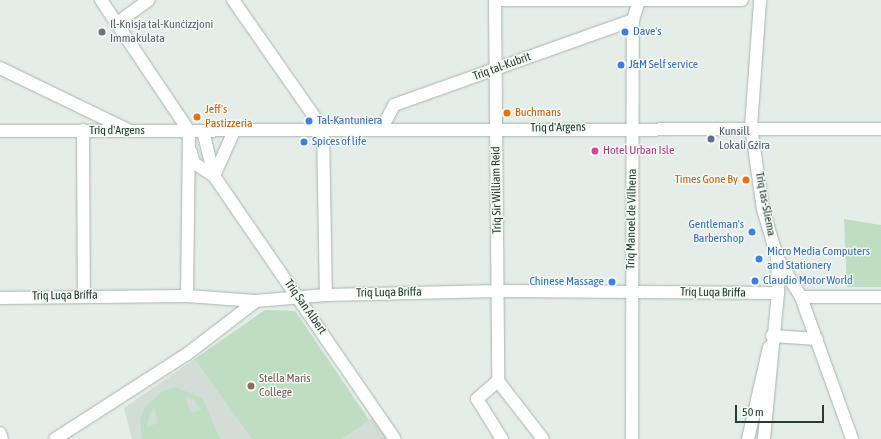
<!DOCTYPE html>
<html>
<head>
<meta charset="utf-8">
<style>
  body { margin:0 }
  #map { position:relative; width:881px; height:439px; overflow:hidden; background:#e5ede8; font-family:"Asap Condensed",sans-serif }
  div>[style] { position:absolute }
  .built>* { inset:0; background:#d3ddd7 }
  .green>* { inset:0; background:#bfddc3 }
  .roads { filter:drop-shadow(0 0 1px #a8b5ae) drop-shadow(0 0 1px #a8b5ae) }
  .minor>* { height:12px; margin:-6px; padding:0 6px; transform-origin:6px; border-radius:6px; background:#fff }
  .secondary>* { height:12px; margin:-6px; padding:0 6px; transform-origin:6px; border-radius:6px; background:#fff }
  .dots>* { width:11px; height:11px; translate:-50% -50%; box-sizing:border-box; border:2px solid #f5faf7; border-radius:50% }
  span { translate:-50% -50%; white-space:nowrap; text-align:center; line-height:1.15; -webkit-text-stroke:3px #f5faf7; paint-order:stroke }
  .worship-label { font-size:12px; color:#5b616d }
  .left { translate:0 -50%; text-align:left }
  .shop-label { font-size:12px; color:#366cbe }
  .right { translate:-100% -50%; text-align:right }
  .street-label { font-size:12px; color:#253e34 }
  .food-label { font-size:12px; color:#c56008 }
  .service-label { font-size:12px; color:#4e5e75 }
  .hotel-label { font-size:12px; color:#b23c85 }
  .education-label { font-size:12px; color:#785e54 }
  .scale { position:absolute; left:735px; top:405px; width:89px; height:18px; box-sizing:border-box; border:2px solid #253e34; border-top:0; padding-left:5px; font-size:12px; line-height:14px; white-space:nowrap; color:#253e34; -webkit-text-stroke:3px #f5faf7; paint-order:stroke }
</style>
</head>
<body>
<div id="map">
  <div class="built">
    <div style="clip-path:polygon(265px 310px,295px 311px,369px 420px,373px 417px,388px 439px,132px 439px,124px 408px)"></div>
  </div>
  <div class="green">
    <div style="clip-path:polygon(844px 219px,881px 225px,881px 287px,847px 287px)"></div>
    <div style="clip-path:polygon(265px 310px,295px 311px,369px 420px,342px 439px,252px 439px,195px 359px)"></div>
    <div style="clip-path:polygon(evenodd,176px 387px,203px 399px,220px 439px,142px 439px,140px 420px,144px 408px,161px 392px,176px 387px,185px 397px,193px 399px,201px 410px,191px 413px,185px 397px,176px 387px,154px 407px,158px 423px,147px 427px,150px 413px,154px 407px)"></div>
  </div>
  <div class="roads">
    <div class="minor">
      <div style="left:101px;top:0;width:158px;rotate:56.1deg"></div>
      <div style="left:189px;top:131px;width:165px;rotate:90.7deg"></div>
      <div style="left:233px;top:0;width:157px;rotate:55.1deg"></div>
      <div style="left:323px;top:129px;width:166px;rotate:89deg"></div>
      <div style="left:495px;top:0;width:381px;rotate:89.5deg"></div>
      <div style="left:499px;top:0;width:243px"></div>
      <div style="left:117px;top:23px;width:39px;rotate:-36deg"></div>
      <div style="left:0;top:68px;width:142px;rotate:25.8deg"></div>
      <div style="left:751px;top:127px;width:127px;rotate:-85.9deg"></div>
      <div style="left:382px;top:128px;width:26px;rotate:-62deg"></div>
      <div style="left:394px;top:105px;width:254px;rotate:-19.6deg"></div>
      <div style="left:83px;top:130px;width:165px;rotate:89.7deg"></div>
      <div style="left:203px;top:131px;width:46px;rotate:76.3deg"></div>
      <div style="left:214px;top:176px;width:319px;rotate:55.5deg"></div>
      <div style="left:191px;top:152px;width:11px;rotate:75deg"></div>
      <div style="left:194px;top:163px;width:24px;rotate:33deg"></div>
      <div style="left:214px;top:176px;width:49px;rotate:-66deg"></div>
      <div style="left:777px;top:257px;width:47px;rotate:59deg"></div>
      <div style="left:801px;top:297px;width:151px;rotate:70.2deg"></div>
      <div style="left:801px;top:297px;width:80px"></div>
      <div style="left:0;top:298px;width:187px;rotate:-0.6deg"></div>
      <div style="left:187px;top:296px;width:69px;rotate:4.1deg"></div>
      <div style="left:256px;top:301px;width:70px;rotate:-4.9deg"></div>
      <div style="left:326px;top:295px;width:172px;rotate:-1.3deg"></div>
      <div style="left:498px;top:291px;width:280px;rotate:0.4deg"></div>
      <div style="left:772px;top:336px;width:45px;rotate:3.8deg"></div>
      <div style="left:0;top:433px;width:6px;rotate:72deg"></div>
      <div style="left:55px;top:439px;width:157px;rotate:-32.8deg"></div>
      <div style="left:187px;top:354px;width:87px;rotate:-37.5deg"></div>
      <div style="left:502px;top:439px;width:47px;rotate:-122deg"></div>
      <div style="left:477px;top:399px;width:28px;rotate:-41deg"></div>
      <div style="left:498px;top:381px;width:73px;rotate:52.2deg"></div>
      <div style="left:632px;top:439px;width:419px;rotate:-89.9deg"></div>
      <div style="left:633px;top:20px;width:21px;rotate:-73deg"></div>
    </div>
    <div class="secondary">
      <div style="left:751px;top:127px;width:83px;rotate:81.7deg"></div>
      <div style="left:763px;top:209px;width:50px;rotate:73.7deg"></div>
      <div style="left:777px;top:257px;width:36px;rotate:88deg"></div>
      <div style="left:778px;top:293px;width:147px;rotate:95.5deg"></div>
      <div style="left:0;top:131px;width:881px;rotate:-0.13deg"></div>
      <div style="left:748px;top:439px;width:94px;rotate:-77.1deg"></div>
    </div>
  </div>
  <div class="dots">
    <div style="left:102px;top:32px;background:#6b7280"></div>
    <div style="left:625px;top:32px;background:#3f7fe0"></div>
    <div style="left:621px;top:65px;background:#3f7fe0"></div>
    <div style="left:507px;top:113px;background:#e8710a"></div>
    <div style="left:197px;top:117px;background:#e8710a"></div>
    <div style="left:309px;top:121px;background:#3f7fe0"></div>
    <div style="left:711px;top:139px;background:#5c6f8a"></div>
    <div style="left:304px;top:142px;background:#3f7fe0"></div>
    <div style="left:595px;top:151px;background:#d1479c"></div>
    <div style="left:746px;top:180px;background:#e8710a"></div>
    <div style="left:752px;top:232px;background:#3f7fe0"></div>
    <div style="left:759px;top:259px;background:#3f7fe0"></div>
    <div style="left:755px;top:281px;background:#3f7fe0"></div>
    <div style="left:612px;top:282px;background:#3f7fe0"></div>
    <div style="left:251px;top:386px;background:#8d6e63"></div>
  </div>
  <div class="worship-label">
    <span class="left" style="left:110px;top:32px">Il-Knisja tal-Kunċizzjoni<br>Immakulata</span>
  </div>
  <div class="shop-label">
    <span class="left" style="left:633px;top:32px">Dave's</span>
    <span class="left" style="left:629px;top:65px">J&amp;M Self service</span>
    <span class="left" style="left:317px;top:121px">Tal-Kantuniera</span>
    <span class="left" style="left:312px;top:142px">Spices of life</span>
    <span class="right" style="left:744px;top:232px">Gentleman's<br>Barbershop</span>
    <span class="left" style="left:767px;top:259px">Micro Media Computers<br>and Stationery</span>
    <span class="left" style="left:763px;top:281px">Claudio Motor World</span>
    <span class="right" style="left:604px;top:282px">Chinese Massage</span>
  </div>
  <div class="street-label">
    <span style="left:502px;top:67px;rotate:-20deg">Triq tal-Kubrit</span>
    <span style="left:558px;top:128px;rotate:-1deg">Triq d'Argens</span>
    <span style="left:117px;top:131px">Triq d'Argens</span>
    <span style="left:497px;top:190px;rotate:-91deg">Triq Sir William Reid</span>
    <span style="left:765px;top:204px;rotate:79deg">Triq tas-Sliema</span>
    <span style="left:632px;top:219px;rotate:-89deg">Triq Manoel de Vilhena</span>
    <span style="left:389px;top:293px;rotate:-1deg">Triq Luqa Briffa</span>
    <span style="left:713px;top:293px;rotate:1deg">Triq Luqa Briffa</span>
    <span style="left:65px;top:296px;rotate:-1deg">Triq Luqa Briffa</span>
    <span style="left:305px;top:307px;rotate:55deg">Triq San Albert</span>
  </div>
  <div class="food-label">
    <span class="left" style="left:205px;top:117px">Jeff's<br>Pastizzeria</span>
    <span class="left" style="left:515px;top:113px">Buchmans</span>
    <span class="right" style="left:738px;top:180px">Times Gone By</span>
  </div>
  <div class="service-label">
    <span class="left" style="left:719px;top:139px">Kunsill<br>Lokali Gżira</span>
  </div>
  <div class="hotel-label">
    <span class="left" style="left:603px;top:151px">Hotel Urban Isle</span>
  </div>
  <div class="education-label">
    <span class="left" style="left:259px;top:386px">Stella Maris<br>College</span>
  </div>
  <div class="scale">50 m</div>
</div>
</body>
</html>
